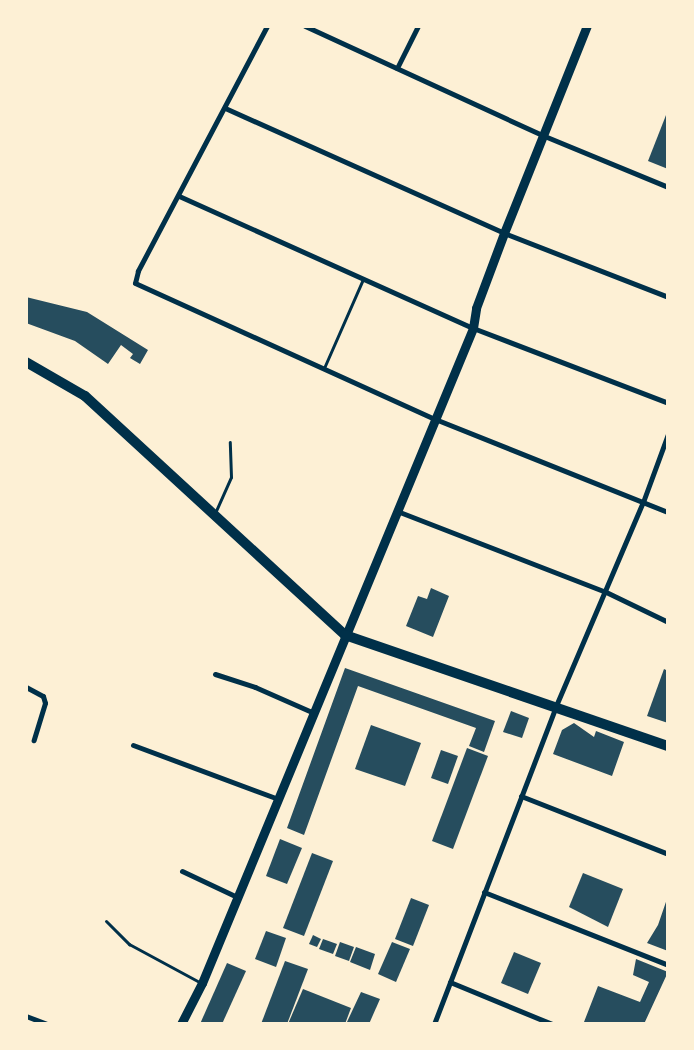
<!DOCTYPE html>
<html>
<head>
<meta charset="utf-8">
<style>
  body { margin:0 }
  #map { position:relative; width:694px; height:1050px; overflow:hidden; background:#fdf0d5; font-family:Karla,sans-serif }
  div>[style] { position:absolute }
  .building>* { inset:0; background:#264d5e }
  .service>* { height:3px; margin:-1.5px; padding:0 1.5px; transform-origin:1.5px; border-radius:1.5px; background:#003049 }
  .minor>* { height:5px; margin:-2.5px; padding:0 2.5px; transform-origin:2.5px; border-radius:2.5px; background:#003049 }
  .tertiary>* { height:9px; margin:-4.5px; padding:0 4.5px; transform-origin:4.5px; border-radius:4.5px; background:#003049 }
  .secondary>* { height:10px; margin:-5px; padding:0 5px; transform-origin:5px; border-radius:5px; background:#003049 }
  span { translate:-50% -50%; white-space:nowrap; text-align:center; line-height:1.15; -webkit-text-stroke:4px #fdf0d5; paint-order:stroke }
  .frame { position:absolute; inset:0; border:28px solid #fdf0d5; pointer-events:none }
</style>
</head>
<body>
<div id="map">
  <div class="building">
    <div style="clip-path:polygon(668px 110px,668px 169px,648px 161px)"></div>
    <div style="clip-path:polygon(26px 297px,87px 312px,148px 350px,140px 364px,130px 358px,133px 354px,121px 345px,108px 364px,75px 341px,26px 323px)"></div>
    <div style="clip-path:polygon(431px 588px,449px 596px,433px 637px,406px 626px,418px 596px,427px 599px)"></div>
    <div style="clip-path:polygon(345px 668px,495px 721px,484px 752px,469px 746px,476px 728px,358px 686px,304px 835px,287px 828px)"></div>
    <div style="clip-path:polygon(664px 669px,668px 671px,668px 723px,647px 716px)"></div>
    <div style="clip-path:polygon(511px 711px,529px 718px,522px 738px,503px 732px)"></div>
    <div style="clip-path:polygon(574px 723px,594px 737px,596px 731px,624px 742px,612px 776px,553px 754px,562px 730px)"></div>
    <div style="clip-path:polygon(371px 725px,421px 743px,405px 786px,355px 769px)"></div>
    <div style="clip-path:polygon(467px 748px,488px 756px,453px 849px,432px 841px)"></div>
    <div style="clip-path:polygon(441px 750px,458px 756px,448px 784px,431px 778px)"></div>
    <div style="clip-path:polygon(280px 839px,302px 848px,287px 884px,266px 876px)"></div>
    <div style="clip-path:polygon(312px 853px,333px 861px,304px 936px,283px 928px)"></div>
    <div style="clip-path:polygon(583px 873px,623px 889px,608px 927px,569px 907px)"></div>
    <div style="clip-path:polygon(668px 896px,668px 951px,647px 943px,658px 925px)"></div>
    <div style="clip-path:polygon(411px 898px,429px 905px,413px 946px,395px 939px)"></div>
    <div style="clip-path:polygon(266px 931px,286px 938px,276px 967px,255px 959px)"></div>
    <div style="clip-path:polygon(313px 935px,321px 939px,317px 947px,309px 944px)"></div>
    <div style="clip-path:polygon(323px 939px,337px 944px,333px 954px,319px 949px)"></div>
    <div style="clip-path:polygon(340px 942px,354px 947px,349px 961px,335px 956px)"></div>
    <div style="clip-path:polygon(392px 942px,410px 949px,396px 982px,378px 974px)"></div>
    <div style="clip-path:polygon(356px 947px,375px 954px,370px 970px,350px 962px)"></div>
    <div style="clip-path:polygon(514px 952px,541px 963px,528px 994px,501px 983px)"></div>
    <div style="clip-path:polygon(636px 959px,668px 972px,644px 1024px,584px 1022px,598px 986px,640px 1002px,649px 982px,633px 975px)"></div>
    <div style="clip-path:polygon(285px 961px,308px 969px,287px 1024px,261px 1024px)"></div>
    <div style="clip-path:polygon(227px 963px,246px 971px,222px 1024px,200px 1024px)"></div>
    <div style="clip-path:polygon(303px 989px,351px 1008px,345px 1024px,288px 1024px)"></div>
    <div style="clip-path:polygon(361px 992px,380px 999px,369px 1024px,346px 1024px)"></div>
  </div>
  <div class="service">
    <div style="left:324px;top:368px;width:97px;rotate:-66.3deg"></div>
    <div style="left:215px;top:513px;width:39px;rotate:-66deg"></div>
    <div style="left:231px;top:477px;width:35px;rotate:-92deg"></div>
    <div style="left:106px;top:921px;width:33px;rotate:45deg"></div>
    <div style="left:129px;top:944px;width:82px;rotate:28.4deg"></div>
  </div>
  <div class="minor">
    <div style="left:267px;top:26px;width:277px;rotate:117.8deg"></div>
    <div style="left:138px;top:271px;width:12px;rotate:104deg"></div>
    <div style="left:135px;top:283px;width:329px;rotate:24.4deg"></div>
    <div style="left:435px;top:419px;width:251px;rotate:21.8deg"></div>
    <div style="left:305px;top:26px;width:261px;rotate:24.7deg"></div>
    <div style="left:542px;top:135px;width:136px;rotate:22.4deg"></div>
    <div style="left:397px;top:68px;width:47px;rotate:-63.4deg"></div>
    <div style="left:225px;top:108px;width:306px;rotate:24.1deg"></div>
    <div style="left:504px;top:233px;width:176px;rotate:21.3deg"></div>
    <div style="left:179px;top:196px;width:322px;rotate:24.2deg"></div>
    <div style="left:473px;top:328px;width:209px;rotate:21deg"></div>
    <div style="left:397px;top:511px;width:224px;rotate:21.2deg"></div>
    <div style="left:606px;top:592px;width:69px;rotate:25.8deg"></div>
    <div style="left:215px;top:674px;width:42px;rotate:18deg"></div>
    <div style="left:255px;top:687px;width:62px;rotate:23.7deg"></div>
    <div style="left:26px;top:687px;width:19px;rotate:28deg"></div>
    <div style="left:43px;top:696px;width:7px;rotate:74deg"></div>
    <div style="left:45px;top:703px;width:39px;rotate:107deg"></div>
    <div style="left:133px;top:745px;width:155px;rotate:20.4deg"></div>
    <div style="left:521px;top:796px;width:158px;rotate:21.5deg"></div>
    <div style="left:182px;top:871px;width:61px;rotate:25.3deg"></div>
    <div style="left:484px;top:892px;width:198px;rotate:21.6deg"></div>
    <div style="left:450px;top:982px;width:110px;rotate:22.4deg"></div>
    <div style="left:26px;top:1016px;width:22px;rotate:21deg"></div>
    <div style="left:434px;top:1024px;width:338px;rotate:-69deg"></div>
    <div style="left:555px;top:708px;width:224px;rotate:-66.9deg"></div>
    <div style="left:643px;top:502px;width:72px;rotate:-69.8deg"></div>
  </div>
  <div class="tertiary">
    <div style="left:181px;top:1024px;width:46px;rotate:-62.9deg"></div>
    <div style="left:202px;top:983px;width:709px;rotate:-67.52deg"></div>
    <div style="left:473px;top:328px;width:20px;rotate:-81deg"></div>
    <div style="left:476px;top:308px;width:80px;rotate:-69.5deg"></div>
    <div style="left:504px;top:233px;width:223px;rotate:-68.2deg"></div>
  </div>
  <div class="secondary">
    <div style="left:26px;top:362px;width:68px;rotate:30deg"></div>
    <div style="left:85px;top:396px;width:353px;rotate:42.6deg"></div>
    <div style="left:345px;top:635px;width:342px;rotate:19deg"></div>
  </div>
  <div class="frame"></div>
</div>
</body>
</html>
